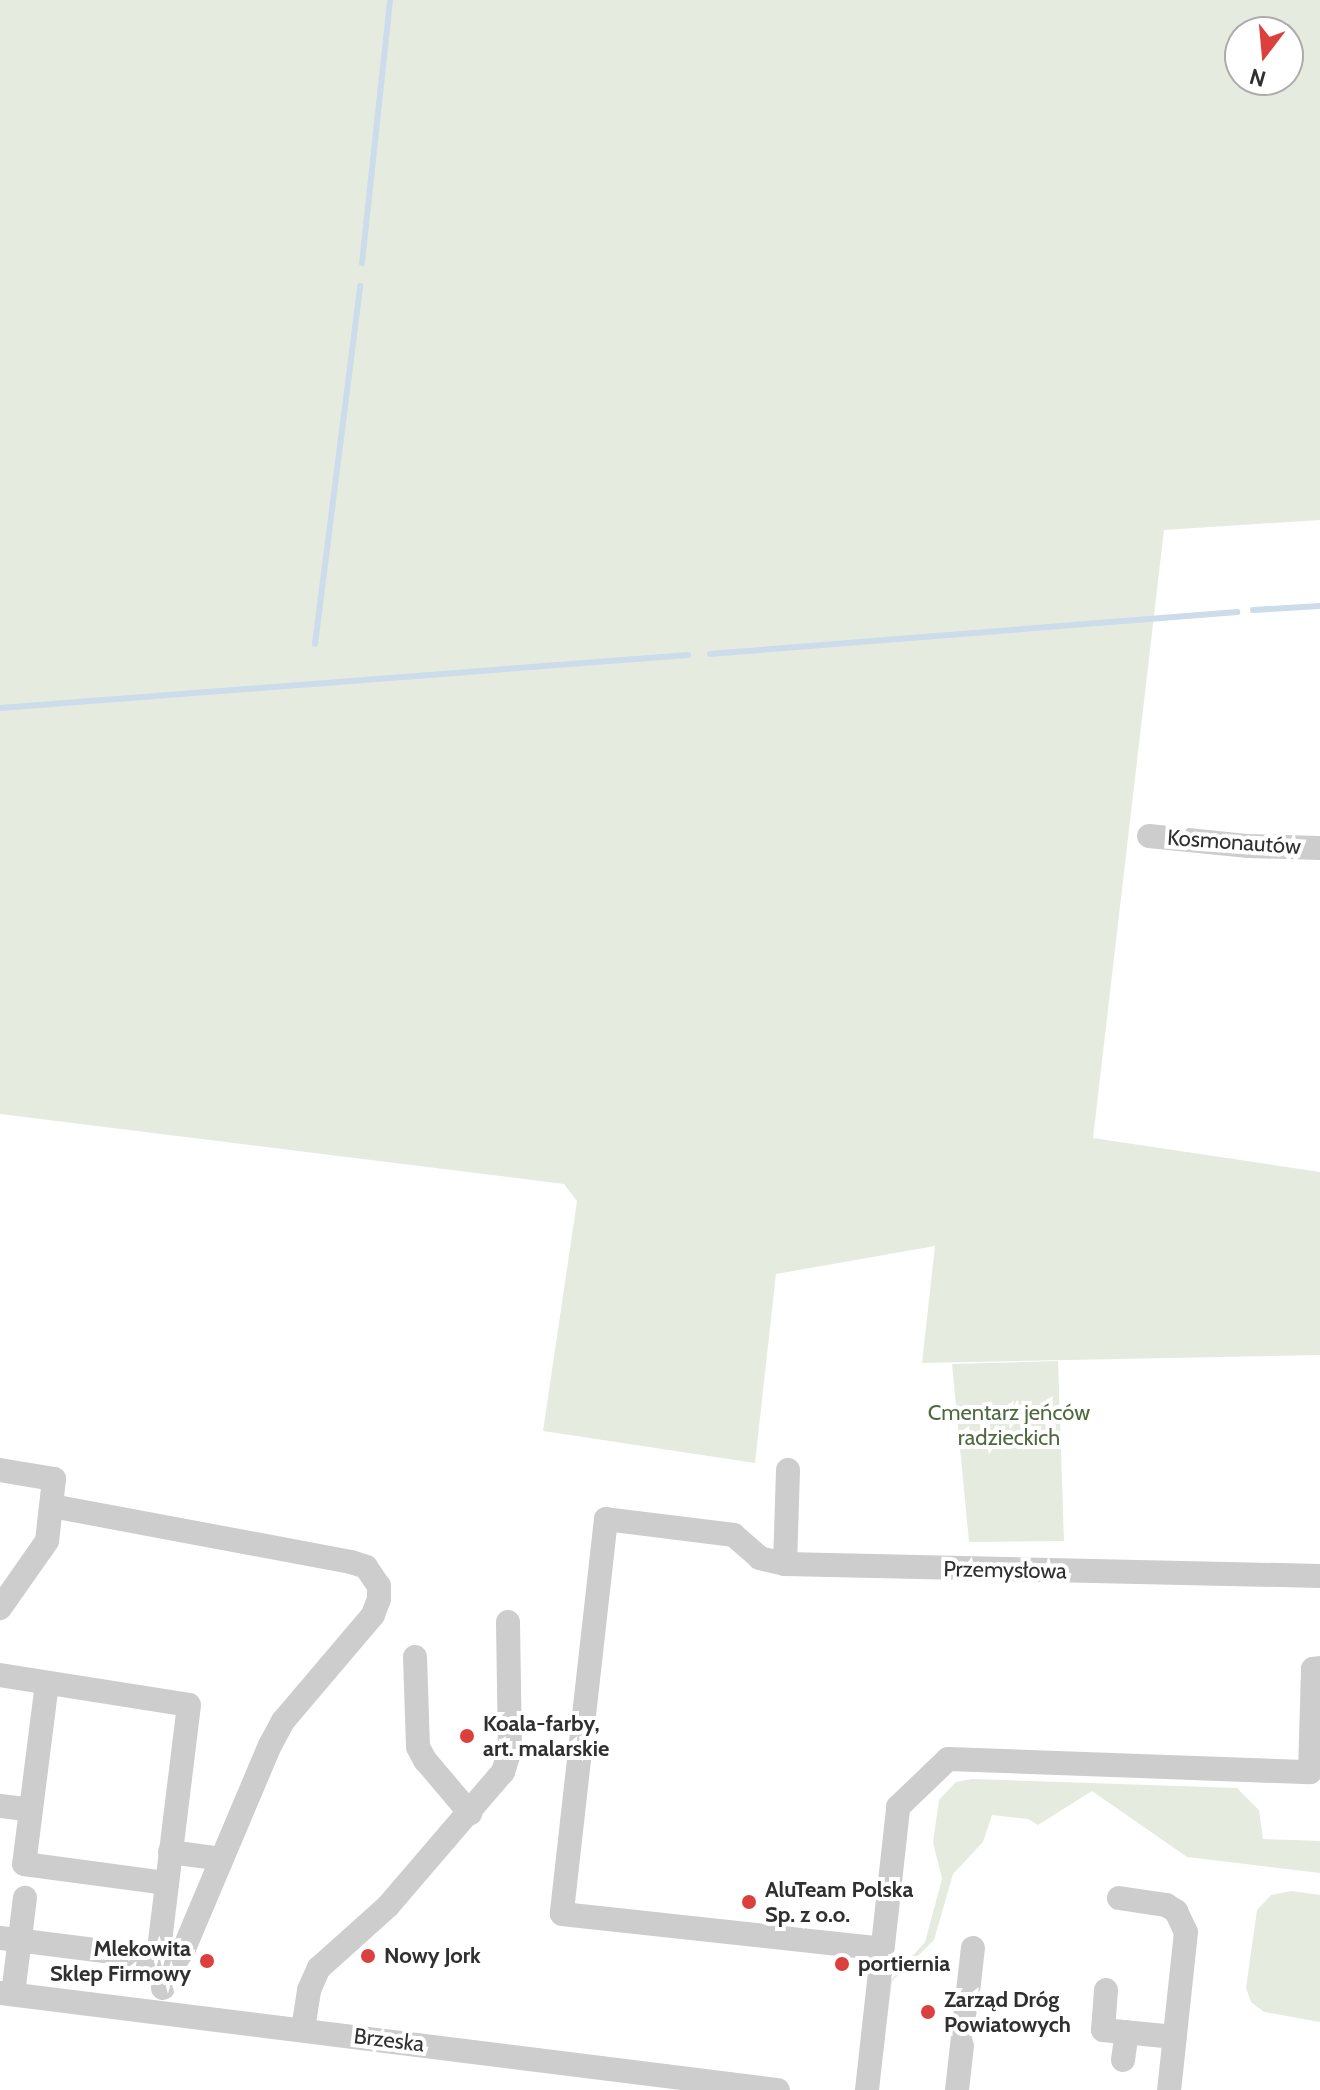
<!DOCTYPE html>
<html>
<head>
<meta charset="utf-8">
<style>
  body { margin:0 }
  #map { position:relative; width:1320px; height:2090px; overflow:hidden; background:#fff; font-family:Cabin,sans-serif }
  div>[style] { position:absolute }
  .green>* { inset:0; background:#e5ecdf }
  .stream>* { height:6px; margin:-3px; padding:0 3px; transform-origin:3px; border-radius:3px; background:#ccdcea }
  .minor>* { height:24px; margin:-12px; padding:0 12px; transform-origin:12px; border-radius:12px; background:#cdcdcd }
  .dots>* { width:22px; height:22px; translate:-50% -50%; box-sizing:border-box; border:4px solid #fff; border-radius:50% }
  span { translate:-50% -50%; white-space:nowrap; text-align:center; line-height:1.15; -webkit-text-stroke:8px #fff; paint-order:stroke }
  .street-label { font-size:22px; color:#303030 }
  .park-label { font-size:22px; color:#4f693f }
  .poi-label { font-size:22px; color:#303030; font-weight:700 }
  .left { translate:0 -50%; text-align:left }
  .right { translate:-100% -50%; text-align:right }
  .north { position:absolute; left:1224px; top:16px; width:80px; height:80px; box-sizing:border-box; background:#fff; border:2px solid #acacac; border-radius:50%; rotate:196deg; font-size:22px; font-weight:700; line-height:32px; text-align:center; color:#303030 }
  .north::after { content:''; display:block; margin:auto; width:28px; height:36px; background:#db403e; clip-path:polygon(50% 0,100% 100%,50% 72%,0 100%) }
</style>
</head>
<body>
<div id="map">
  <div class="green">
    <div style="clip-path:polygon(evenodd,0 0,1320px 0,1320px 520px,1164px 530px,1093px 1138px,1320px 1172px,1320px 1355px,922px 1363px,935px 1246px,776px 1274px,755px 1463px,543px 1431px,577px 1201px,564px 1184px,0 1114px,0 0,1240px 32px,1288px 32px,1288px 80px,1240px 80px,1240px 32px)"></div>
    <div style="clip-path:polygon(1058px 1361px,1064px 1541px,969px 1542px,952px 1364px)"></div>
    <div style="clip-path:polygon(972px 1779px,1237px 1788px,1259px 1810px,1263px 1839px,1320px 1841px,1320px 1873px,1187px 1857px,1092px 1791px,1038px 1825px,1028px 1819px,992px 1815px,983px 1842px,953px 1874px,934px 1940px,892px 1981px,883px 2053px,881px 2052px,891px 1980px,925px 1942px,942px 1879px,933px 1842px,939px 1800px,956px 1782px)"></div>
    <div style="clip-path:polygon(1292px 1891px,1320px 1895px,1320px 2022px,1264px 2012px,1251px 2002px,1246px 1988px,1257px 1910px,1271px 1895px)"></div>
  </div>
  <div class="stream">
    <div style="left:362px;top:263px;width:264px;rotate:-83.9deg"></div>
    <div style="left:1253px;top:610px;width:67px;rotate:-3.4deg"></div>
    <div style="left:315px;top:644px;width:361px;rotate:-82.8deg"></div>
    <div style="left:710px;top:654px;width:529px;rotate:-4.56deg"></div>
    <div style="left:0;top:708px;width:690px;rotate:-4.41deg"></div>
  </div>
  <div class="minor">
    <div style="left:1149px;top:836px;width:100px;rotate:5.8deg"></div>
    <div style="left:1248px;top:846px;width:72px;rotate:1.6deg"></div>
    <div style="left:0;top:1470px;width:55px;rotate:9.5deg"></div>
    <div style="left:54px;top:1479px;width:62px;rotate:96.4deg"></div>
    <div style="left:47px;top:1541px;width:82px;rotate:125deg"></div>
    <div style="left:788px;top:1470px;width:94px;rotate:91.8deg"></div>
    <div style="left:785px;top:1564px;width:535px;rotate:1.28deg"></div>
    <div style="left:52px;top:1506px;width:304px;rotate:10.6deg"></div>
    <div style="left:351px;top:1562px;width:16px;rotate:18deg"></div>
    <div style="left:366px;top:1567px;width:23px;rotate:56deg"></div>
    <div style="left:379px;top:1586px;width:13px;rotate:90deg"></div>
    <div style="left:379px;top:1599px;width:17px;rotate:111deg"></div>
    <div style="left:373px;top:1615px;width:139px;rotate:130.3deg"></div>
    <div style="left:283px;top:1721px;width:27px;rotate:118deg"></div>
    <div style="left:270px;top:1745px;width:221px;rotate:112.9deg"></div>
    <div style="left:184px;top:1949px;width:35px;rotate:125deg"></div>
    <div style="left:785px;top:1564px;width:26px;rotate:-167deg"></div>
    <div style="left:760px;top:1558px;width:35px;rotate:-139deg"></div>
    <div style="left:734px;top:1535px;width:129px;rotate:-172.9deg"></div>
    <div style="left:606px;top:1519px;width:397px;rotate:96.4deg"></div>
    <div style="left:562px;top:1914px;width:322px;rotate:6.2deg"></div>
    <div style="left:415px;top:1657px;width:90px;rotate:88.1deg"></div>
    <div style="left:418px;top:1747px;width:15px;rotate:62deg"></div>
    <div style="left:425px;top:1760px;width:70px;rotate:49.7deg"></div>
    <div style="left:0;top:1675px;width:191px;rotate:9deg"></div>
    <div style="left:189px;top:1705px;width:255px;rotate:97deg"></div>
    <div style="left:158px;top:1958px;width:21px;rotate:73deg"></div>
    <div style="left:164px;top:1978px;width:10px;rotate:96deg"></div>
    <div style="left:47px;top:1683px;width:182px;rotate:97.2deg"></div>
    <div style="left:24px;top:1864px;width:144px;rotate:7.6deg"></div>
    <div style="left:0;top:1806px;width:31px;rotate:7deg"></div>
    <div style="left:170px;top:1852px;width:52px;rotate:7.7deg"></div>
    <div style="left:1119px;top:1898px;width:48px;rotate:8.5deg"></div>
    <div style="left:1166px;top:1905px;width:12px;rotate:31deg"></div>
    <div style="left:1176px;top:1911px;width:23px;rotate:65deg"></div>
    <div style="left:1186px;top:1932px;width:159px;rotate:96.1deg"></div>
    <div style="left:0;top:1938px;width:159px;rotate:7.2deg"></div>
    <div style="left:1106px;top:1990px;width:40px;rotate:94.3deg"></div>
    <div style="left:1103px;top:2030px;width:72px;rotate:5.6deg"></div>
    <div style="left:0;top:1993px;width:784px;rotate:7.11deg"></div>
    <div style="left:13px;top:1994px;width:97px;rotate:-82.9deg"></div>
    <div style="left:303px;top:2029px;width:39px;rotate:-81deg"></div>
    <div style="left:309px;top:1990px;width:24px;rotate:-66deg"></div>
    <div style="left:319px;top:1968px;width:93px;rotate:-41.9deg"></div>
    <div style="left:388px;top:1906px;width:177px;rotate:-49.4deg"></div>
    <div style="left:503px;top:1772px;width:23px;rotate:-72deg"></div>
    <div style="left:510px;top:1750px;width:128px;rotate:-90.9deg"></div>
    <div style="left:1123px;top:2060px;width:28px;rotate:-82deg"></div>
    <div style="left:867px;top:2090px;width:285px;rotate:-83.7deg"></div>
    <div style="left:898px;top:1807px;width:69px;rotate:-43.8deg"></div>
    <div style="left:948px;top:1759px;width:362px;rotate:2.1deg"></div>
    <div style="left:1310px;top:1772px;width:103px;rotate:-88.3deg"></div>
    <div style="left:1313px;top:1669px;width:7px;rotate:-8deg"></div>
    <div style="left:957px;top:2090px;width:143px;rotate:-83.6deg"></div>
  </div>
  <div class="dots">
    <div style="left:467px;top:1736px;background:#db403e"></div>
    <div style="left:749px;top:1902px;background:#db403e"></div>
    <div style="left:368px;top:1956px;background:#db403e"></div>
    <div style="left:207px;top:1961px;background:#db403e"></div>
    <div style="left:842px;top:1964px;background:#db403e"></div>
    <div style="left:928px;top:2012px;background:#db403e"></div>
  </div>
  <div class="street-label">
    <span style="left:1234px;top:842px;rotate:4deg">Kosmonautów</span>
    <span style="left:1005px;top:1570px;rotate:1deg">Przemysłowa</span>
    <span style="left:389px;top:2040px;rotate:7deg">Brzeska</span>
  </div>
  <div class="park-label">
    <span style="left:1009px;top:1425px">Cmentarz jeńców<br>radzieckich</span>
  </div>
  <div class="poi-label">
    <span class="left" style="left:483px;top:1736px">Koala-farby,<br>art. malarskie</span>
    <span class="left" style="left:765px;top:1902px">AluTeam Polska<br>Sp. z o.o.</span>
    <span class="right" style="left:191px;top:1961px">Mlekowita<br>Sklep Firmowy</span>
    <span class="left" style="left:384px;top:1956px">Nowy Jork</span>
    <span class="left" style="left:858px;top:1964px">portiernia</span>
    <span class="left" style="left:944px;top:2012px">Zarząd Dróg<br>Powiatowych</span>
  </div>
  <div class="north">N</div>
</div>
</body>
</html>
